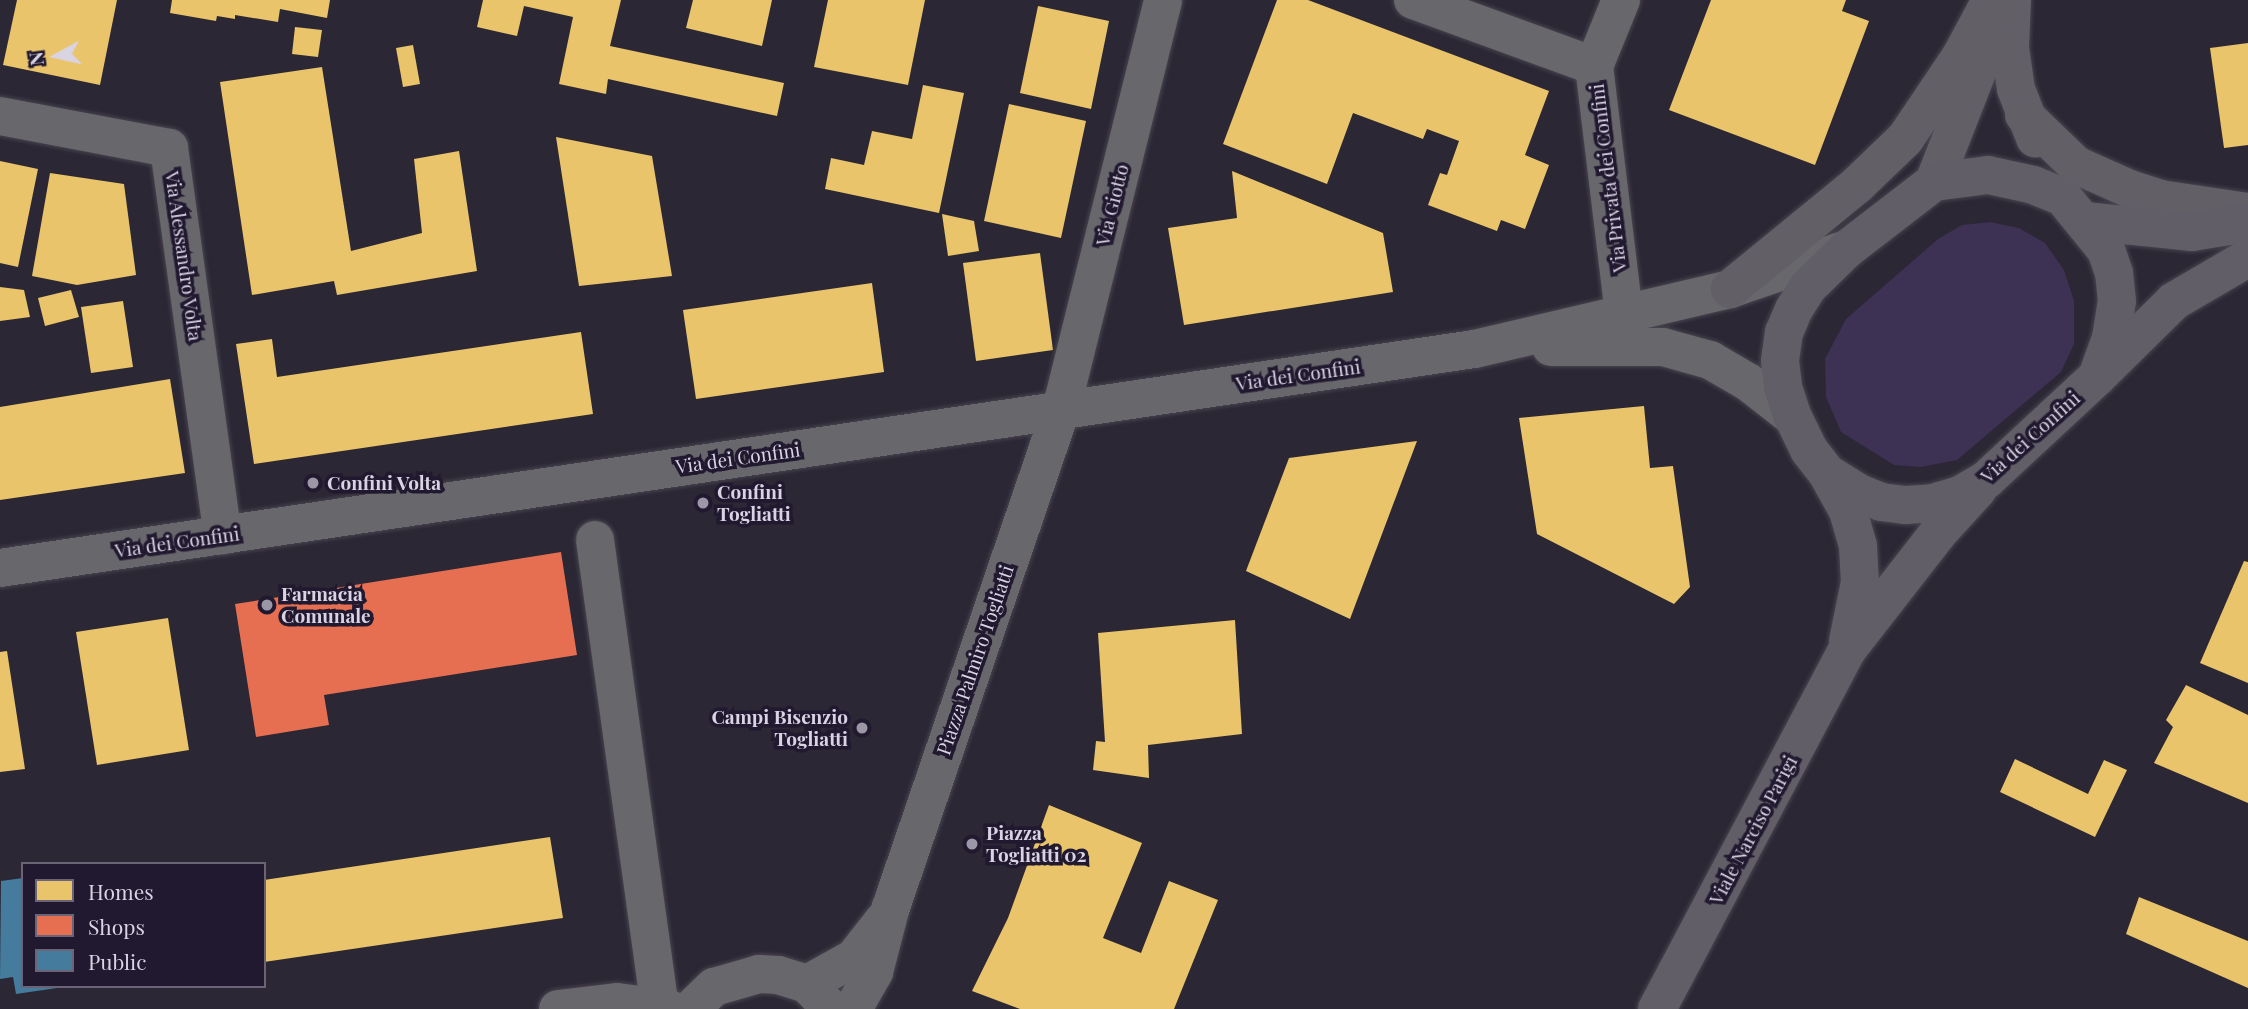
<!DOCTYPE html>
<html>
<head>
<meta charset="utf-8">
<style>
  body { margin:0 }
  #map { position:relative; width:2248px; height:1009px; overflow:hidden; background:#2b2734; font-family:"Playfair Display",serif }
  div>[style] { position:absolute }
  .green>* { inset:0; background:#3d3154 }
  .homes>* { inset:0; background:#e9c46a }
  .shops>* { inset:0; background:#e76f51 }
  .public>* { inset:0; background:#457b9d }
  .roads { filter:drop-shadow(0 0 2px #48444f) drop-shadow(0 0 2px #48444f) }
  .minor>* { height:38px; margin:-19px; padding:0 19px; transform-origin:19px; border-radius:19px; background:#68676c }
  .tertiary>* { height:38px; margin:-19px; padding:0 19px; transform-origin:19px; border-radius:19px; background:#68676c }
  .secondary>* { height:38px; margin:-19px; padding:0 19px; transform-origin:19px; border-radius:19px; background:#625f67 }
  .primary>* { height:38px; margin:-19px; padding:0 19px; transform-origin:19px; border-radius:19px; background:#615e67 }
  .dots>* { width:19px; height:19px; translate:-50% -50%; box-sizing:border-box; border:4px solid #21192f; border-radius:50% }
  span { translate:-50% -50%; white-space:nowrap; text-align:center; line-height:1.15; -webkit-text-stroke:7px #21192f; paint-order:stroke }
  .street-label { font-size:19px; color:#d9d4e4 }
  .poi-label { font-size:19px; color:#d9d4e4; font-weight:700 }
  .left { translate:0 -50%; text-align:left }
  .right { translate:-100% -50%; text-align:right }
  .legend { position:absolute; left:21px; top:862px; width:245px; height:126px; box-sizing:border-box; background:#21192f; border:2px solid #6b6477; margin:0; padding:9px 12px; list-style:none; font-size:21px; color:#d9d4e4 }
  .legend li { display:flex; align-items:center; gap:14px; height:35px }
  .legend b { width:35px; border:2px solid #6b6477 }
  .north { position:absolute; left:21px; top:21px; width:70px; height:70px; -webkit-text-stroke:5px #21192f; paint-order:stroke; rotate:262deg; font-size:19px; font-weight:700; line-height:28px; text-align:center; color:#d9d4e4 }
  .north::after { content:''; display:block; margin:auto; width:24px; height:32px; background:#d9d4e4; clip-path:polygon(50% 0,100% 100%,50% 72%,0 100%) }
</style>
</head>
<body>
<div id="map">
  <div class="green">
    <div style="clip-path:polygon(1990px 222px,2019px 228px,2045px 243px,2064px 270px,2074px 301px,2074px 344px,2061px 372px,1957px 460px,1921px 467px,1894px 465px,1841px 432px,1826px 397px,1825px 359px,1846px 319px,1938px 239px,1962px 225px)"></div>
  </div>
  <div class="homes">
    <div style="clip-path:polygon(17px 0,117px 0,100px 85px,3px 65px)"></div>
    <div style="clip-path:polygon(172px 0,330px 0,327px 18px,280px 9px,278px 22px,235px 15px,235px 19px,217px 16px,216px 21px,170px 13px)"></div>
    <div style="clip-path:polygon(483px 0,621px 0,610px 46px,784px 83px,777px 116px,608px 79px,606px 94px,559px 84px,573px 17px,524px 6px,517px 36px,477px 27px)"></div>
    <div style="clip-path:polygon(693px 0,772px 0,762px 46px,686px 28px)"></div>
    <div style="clip-path:polygon(828px 0,925px 0,908px 85px,814px 67px)"></div>
    <div style="clip-path:polygon(1277px 0,1308px 0,1549px 91px,1525px 155px,1549px 165px,1525px 229px,1501px 220px,1497px 231px,1428px 205px,1440px 173px,1447px 175px,1459px 141px,1427px 129px,1423px 139px,1353px 113px,1327px 184px,1223px 144px)"></div>
    <div style="clip-path:polygon(1711px 0,1846px 0,1842px 11px,1869px 21px,1815px 165px,1669px 110px)"></div>
    <div style="clip-path:polygon(1038px 6px,1109px 21px,1091px 109px,1020px 93px)"></div>
    <div style="clip-path:polygon(295px 27px,322px 30px,318px 57px,292px 54px)"></div>
    <div style="clip-path:polygon(2248px 43px,2248px 145px,2224px 148px,2210px 48px)"></div>
    <div style="clip-path:polygon(413px 45px,420px 84px,403px 87px,396px 48px)"></div>
    <div style="clip-path:polygon(322px 67px,351px 251px,422px 233px,414px 159px,459px 151px,477px 271px,337px 295px,334px 281px,252px 295px,220px 82px)"></div>
    <div style="clip-path:polygon(923px 85px,964px 93px,939px 213px,825px 189px,831px 158px,864px 165px,872px 131px,912px 139px)"></div>
    <div style="clip-path:polygon(1009px 104px,1086px 121px,1061px 238px,984px 221px)"></div>
    <div style="clip-path:polygon(556px 137px,652px 156px,672px 276px,579px 286px)"></div>
    <div style="clip-path:polygon(0 161px,38px 169px,18px 267px,0 263px)"></div>
    <div style="clip-path:polygon(1232px 171px,1383px 233px,1393px 292px,1184px 325px,1168px 228px,1237px 218px)"></div>
    <div style="clip-path:polygon(50px 173px,124px 184px,136px 275px,77px 285px,32px 276px)"></div>
    <div style="clip-path:polygon(942px 214px,974px 221px,979px 251px,948px 256px)"></div>
    <div style="clip-path:polygon(1040px 253px,1053px 350px,976px 361px,963px 263px)"></div>
    <div style="clip-path:polygon(872px 283px,884px 372px,696px 399px,683px 310px)"></div>
    <div style="clip-path:polygon(0 287px,24px 290px,30px 317px,0 321px)"></div>
    <div style="clip-path:polygon(71px 290px,79px 317px,45px 326px,38px 298px)"></div>
    <div style="clip-path:polygon(123px 301px,133px 367px,91px 373px,81px 307px)"></div>
    <div style="clip-path:polygon(581px 332px,593px 414px,254px 464px,236px 344px,272px 339px,277px 377px)"></div>
    <div style="clip-path:polygon(170px 379px,185px 473px,0 500px,0 407px)"></div>
    <div style="clip-path:polygon(1644px 406px,1650px 468px,1673px 466px,1690px 587px,1674px 604px,1537px 534px,1519px 418px)"></div>
    <div style="clip-path:polygon(1417px 441px,1350px 619px,1246px 571px,1289px 458px)"></div>
    <div style="clip-path:polygon(2244px 561px,2248px 562px,2248px 683px,2200px 663px)"></div>
    <div style="clip-path:polygon(168px 618px,189px 750px,97px 765px,76px 632px)"></div>
    <div style="clip-path:polygon(1235px 620px,1242px 734px,1148px 745px,1149px 778px,1093px 770px,1096px 741px,1105px 742px,1098px 633px)"></div>
    <div style="clip-path:polygon(7px 651px,25px 769px,0 772px,0 652px)"></div>
    <div style="clip-path:polygon(2186px 685px,2248px 715px,2248px 803px,2154px 763px,2173px 727px,2166px 720px)"></div>
    <div style="clip-path:polygon(2015px 759px,2088px 794px,2104px 760px,2127px 770px,2095px 837px,2000px 792px)"></div>
    <div style="clip-path:polygon(1049px 805px,1142px 843px,1103px 938px,1141px 953px,1169px 881px,1218px 900px,1174px 1009px,1020px 1009px,972px 991px,1008px 918px)"></div>
    <div style="clip-path:polygon(550px 837px,563px 918px,264px 962px,264px 880px)"></div>
    <div style="clip-path:polygon(2139px 897px,2248px 941px,2248px 988px,2126px 934px)"></div>
  </div>
  <div class="shops">
    <div style="clip-path:polygon(561px 552px,577px 655px,324px 695px,329px 725px,256px 737px,235px 604px)"></div>
  </div>
  <div class="public">
    <div style="clip-path:polygon(23px 878px,23px 986px,57px 988px,16px 994px,13px 977px,0 979px,1px 881px)"></div>
  </div>
  <div class="roads">
    <div class="minor">
      <div style="left:1413px;top:0;width:193px;rotate:20deg"></div>
      <div style="left:1621px;top:0;width:71px;rotate:112.2deg"></div>
      <div style="left:1594px;top:66px;width:250px;rotate:83.1deg"></div>
      <div style="left:0;top:116px;width:172px;rotate:10.7deg"></div>
      <div style="left:169px;top:148px;width:391px;rotate:82.1deg"></div>
      <div style="left:595px;top:540px;width:472px;rotate:82.1deg"></div>
      <div style="left:807px;top:984px;width:54px;rotate:-29deg"></div>
      <div style="left:854px;top:958px;width:47px;rotate:-51.9deg"></div>
      <div style="left:558px;top:1009px;width:59px;rotate:-6.8deg"></div>
      <div style="left:617px;top:1002px;width:53px;rotate:7.5deg"></div>
      <div style="left:691px;top:1009px;width:32px;rotate:-44deg"></div>
      <div style="left:714px;top:987px;width:47px;rotate:-16.1deg"></div>
      <div style="left:759px;top:974px;width:19px;rotate:3deg"></div>
      <div style="left:778px;top:975px;width:30px;rotate:17deg"></div>
      <div style="left:807px;top:984px;width:35px;rotate:46deg"></div>
      <div style="left:853px;top:1009px;width:43px;rotate:-60.4deg"></div>
      <div style="left:874px;top:972px;width:64px;rotate:-75.5deg"></div>
      <div style="left:890px;top:910px;width:528px;rotate:-71.12deg"></div>
      <div style="left:1061px;top:410px;width:422px;rotate:-76deg"></div>
    </div>
    <div class="tertiary">
      <div style="left:1551px;top:347px;width:112px"></div>
      <div style="left:1663px;top:347px;width:49px;rotate:15.5deg"></div>
      <div style="left:1710px;top:360px;width:44px;rotate:30.1deg"></div>
      <div style="left:1748px;top:382px;width:57px;rotate:37.9deg"></div>
      <div style="left:0;top:568px;width:1491px;rotate:-8.45deg"></div>
      <div style="left:1475px;top:349px;width:262px;rotate:-13.2deg"></div>
      <div style="left:1730px;top:289px;width:124px;rotate:-18.9deg"></div>
    </div>
    <div class="secondary">
      <div style="left:2012px;top:0;width:48px;rotate:92.4deg"></div>
      <div style="left:2010px;top:48px;width:41px;rotate:81.7deg"></div>
      <div style="left:2016px;top:89px;width:53px;rotate:68.8deg"></div>
      <div style="left:2024px;top:115px;width:72px;rotate:43.9deg"></div>
      <div style="left:2076px;top:165px;width:59px;rotate:24deg"></div>
      <div style="left:2130px;top:189px;width:32px;rotate:18deg"></div>
      <div style="left:2160px;top:199px;width:89px;rotate:8.4deg"></div>
      <div style="left:1934px;top:182px;width:150px;rotate:-68.6deg"></div>
      <div style="left:1730px;top:289px;width:164px;rotate:-39.3deg"></div>
      <div style="left:1857px;top:185px;width:66px;rotate:-43.8deg"></div>
      <div style="left:1905px;top:139px;width:100px;rotate:-56deg"></div>
      <div style="left:1961px;top:56px;width:64px;rotate:-61.8deg"></div>
    </div>
    <div class="primary">
      <div style="left:2085px;top:221px;width:108px;rotate:5.9deg"></div>
      <div style="left:2192px;top:232px;width:57px;rotate:-9.1deg"></div>
      <div style="left:2097px;top:377px;width:41px;rotate:-70.3deg"></div>
      <div style="left:2111px;top:338px;width:37px;rotate:-81deg"></div>
      <div style="left:2117px;top:301px;width:28px;rotate:-96deg"></div>
      <div style="left:2114px;top:273px;width:24px;rotate:-109deg"></div>
      <div style="left:2106px;top:250px;width:68px;rotate:-129.1deg"></div>
      <div style="left:2063px;top:197px;width:31px;rotate:-158deg"></div>
      <div style="left:2034px;top:185px;width:47px;rotate:-167.7deg"></div>
      <div style="left:1988px;top:175px;width:54px;rotate:172.6deg"></div>
      <div style="left:1934px;top:182px;width:110px;rotate:142.4deg"></div>
      <div style="left:1847px;top:249px;width:54px;rotate:135.7deg"></div>
      <div style="left:1808px;top:287px;width:26px;rotate:122deg"></div>
      <div style="left:1794px;top:309px;width:25px;rotate:113deg"></div>
      <div style="left:1784px;top:332px;width:29px;rotate:98deg"></div>
      <div style="left:1780px;top:361px;width:26px;rotate:83deg"></div>
      <div style="left:1783px;top:387px;width:32px;rotate:72deg"></div>
      <div style="left:1793px;top:417px;width:37px;rotate:64deg"></div>
      <div style="left:1809px;top:450px;width:29px;rotate:52deg"></div>
      <div style="left:1827px;top:473px;width:38px;rotate:32deg"></div>
      <div style="left:1859px;top:493px;width:24px;rotate:22deg"></div>
      <div style="left:1881px;top:502px;width:25px;rotate:7deg"></div>
      <div style="left:1906px;top:505px;width:27px;rotate:-4deg"></div>
      <div style="left:1933px;top:503px;width:28px;rotate:-17deg"></div>
      <div style="left:1960px;top:495px;width:30px;rotate:-30deg"></div>
      <div style="left:1986px;top:480px;width:151px;rotate:-42.9deg"></div>
      <div style="left:2097px;top:377px;width:108px;rotate:-44.6deg"></div>
      <div style="left:2174px;top:301px;width:86px;rotate:-30.2deg"></div>
      <div style="left:1827px;top:473px;width:43px;rotate:61.1deg"></div>
      <div style="left:1848px;top:511px;width:36px;rotate:74deg"></div>
      <div style="left:1858px;top:546px;width:36px;rotate:87deg"></div>
      <div style="left:1860px;top:582px;width:60px;rotate:101.5deg"></div>
      <div style="left:1657px;top:1009px;width:406px;rotate:-62.1deg"></div>
      <div style="left:1847px;top:650px;width:148px;rotate:-52.1deg"></div>
      <div style="left:1938px;top:533px;width:59px;rotate:-47.7deg"></div>
    </div>
  </div>
  <div class="dots">
    <div style="left:313px;top:483px;background:#9c97a6"></div>
    <div style="left:703px;top:503px;background:#9c97a6"></div>
    <div style="left:267px;top:605px;background:#9c97a6"></div>
    <div style="left:862px;top:728px;background:#9c97a6"></div>
    <div style="left:972px;top:844px;background:#9c97a6"></div>
  </div>
  <div class="street-label">
    <span style="left:1608px;top:178px;rotate:-97deg">Via Privata dei Confini</span>
    <span style="left:1112px;top:205px;rotate:-76deg">Via Giotto</span>
    <span style="left:184px;top:256px;rotate:82deg">Via Alessandro Volta</span>
    <span style="left:1298px;top:375px;rotate:-8deg">Via dei Confini</span>
    <span style="left:2030px;top:437px;rotate:-42deg">Via dei Confini</span>
    <span style="left:738px;top:458px;rotate:-8deg">Via dei Confini</span>
    <span style="left:177px;top:542px;rotate:-8deg">Via dei Confini</span>
    <span style="left:975px;top:660px;rotate:-71deg">Piazza Palmiro Togliatti</span>
    <span style="left:1753px;top:830px;rotate:-62deg">Viale Narciso Parigi</span>
  </div>
  <div class="poi-label">
    <span class="left" style="left:327px;top:483px">Confini Volta</span>
    <span class="left" style="left:717px;top:503px">Confini<br>Togliatti</span>
    <span class="left" style="left:281px;top:605px">Farmacia<br>Comunale</span>
    <span class="right" style="left:848px;top:728px">Campi Bisenzio<br>Togliatti</span>
    <span class="left" style="left:986px;top:844px">Piazza<br>Togliatti 02</span>
  </div>
  <ul class="legend">
  <li><b style="height:19px;background:#e9c46a"></b>Homes</li>
  <li><b style="height:19px;background:#e76f51"></b>Shops</li>
  <li><b style="height:19px;background:#457b9d"></b>Public</li>
  </ul>
  <div class="north">N</div>
</div>
</body>
</html>
